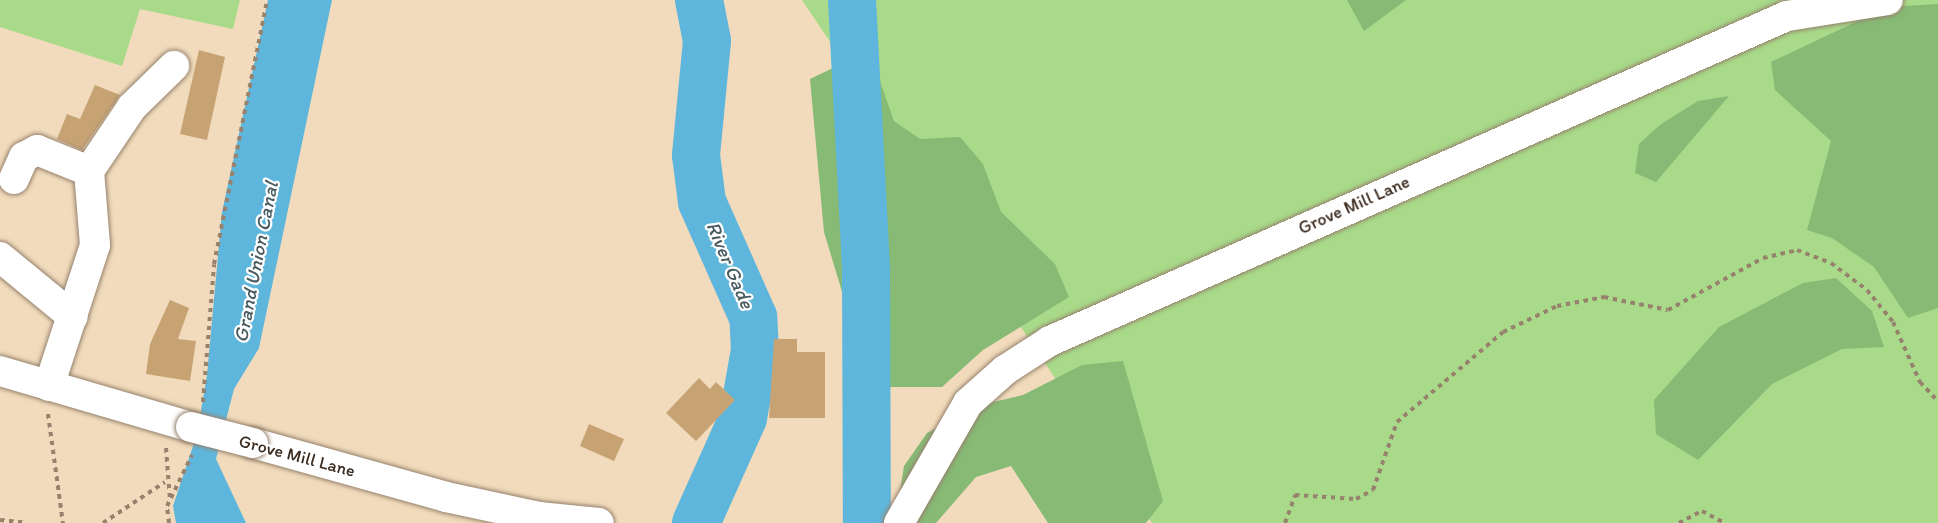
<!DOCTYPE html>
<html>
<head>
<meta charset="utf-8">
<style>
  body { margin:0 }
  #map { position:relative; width:1938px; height:523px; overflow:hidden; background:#f1dbbc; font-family:Itim,sans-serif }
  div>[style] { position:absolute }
  .green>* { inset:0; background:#a8da89 }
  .forest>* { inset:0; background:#86ba75 }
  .water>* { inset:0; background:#5fb6dc }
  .river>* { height:48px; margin:-24px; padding:0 24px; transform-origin:24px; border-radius:24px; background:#5fb6dc }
  .building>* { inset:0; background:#c7a374 }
  .path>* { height:4px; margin-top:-2px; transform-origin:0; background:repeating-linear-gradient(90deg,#96826d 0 4.5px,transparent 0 9px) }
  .roads { filter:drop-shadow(0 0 2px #96826d) drop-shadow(0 0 2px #96826d) }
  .minor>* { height:30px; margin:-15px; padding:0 15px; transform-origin:15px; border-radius:15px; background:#fff }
  .bridges { filter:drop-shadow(0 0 2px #96826d) drop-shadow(0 0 2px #96826d) }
  .minor-bridge>* { height:30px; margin:-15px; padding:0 15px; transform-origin:15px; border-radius:15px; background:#fff }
  span { translate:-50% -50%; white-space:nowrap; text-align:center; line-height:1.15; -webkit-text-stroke:4.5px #fff; paint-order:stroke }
  .street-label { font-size:18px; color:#3b2a1e }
  .water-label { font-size:20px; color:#485b60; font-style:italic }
</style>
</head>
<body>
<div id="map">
  <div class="green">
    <div style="clip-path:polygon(0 0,240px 0,233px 29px,140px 9px,122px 66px,0 27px)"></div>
    <div style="clip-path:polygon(802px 0,1938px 0,1938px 523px,1152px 523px)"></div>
  </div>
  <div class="forest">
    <div style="clip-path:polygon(1347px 0,1406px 0,1364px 31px)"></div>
    <div style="clip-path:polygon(1938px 4px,1938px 308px,1908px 318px,1874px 267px,1832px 238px,1807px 230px,1831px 141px,1775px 90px,1771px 62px,1887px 7px)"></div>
    <div style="clip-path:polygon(835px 67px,877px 73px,894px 121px,920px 139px,960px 137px,983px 164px,1001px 212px,1055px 264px,1069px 297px,983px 350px,942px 387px,886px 387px,885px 331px,846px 305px,824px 232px,810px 79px)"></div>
    <div style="clip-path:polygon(1729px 96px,1656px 182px,1635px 173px,1639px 144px,1661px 124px,1698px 101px)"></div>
    <div style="clip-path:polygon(1836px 278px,1872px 311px,1884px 347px,1842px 349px,1772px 384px,1698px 460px,1656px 434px,1654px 400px,1719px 327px,1803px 283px)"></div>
    <div style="clip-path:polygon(1123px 361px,1163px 501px,1146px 523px,1048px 523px,1011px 466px,976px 477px,936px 523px,895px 523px,904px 466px,927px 433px,976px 406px,1023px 395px,1082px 365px)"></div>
  </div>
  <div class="water">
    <div style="clip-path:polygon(268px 0,332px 0,259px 348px,234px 389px,216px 459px,246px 523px,176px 523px,173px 506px,197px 434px,207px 375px,222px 212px)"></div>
  </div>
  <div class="river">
    <div style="left:852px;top:0;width:271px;rotate:87deg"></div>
    <div style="left:866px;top:271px;width:252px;rotate:89.8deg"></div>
    <div style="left:696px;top:523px;width:115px;rotate:-65.9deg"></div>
    <div style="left:743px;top:418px;width:69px;rotate:-80deg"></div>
    <div style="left:755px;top:350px;width:33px;rotate:-93deg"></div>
    <div style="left:753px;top:317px;width:126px;rotate:-113.9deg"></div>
    <div style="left:702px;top:202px;width:47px;rotate:-97.3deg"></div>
    <div style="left:696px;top:155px;width:115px;rotate:-84.5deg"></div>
    <div style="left:707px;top:41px;width:42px;rotate:-101deg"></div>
  </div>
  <div class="building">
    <div style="clip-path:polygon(199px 50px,225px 57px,207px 140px,180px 134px)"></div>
    <div style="clip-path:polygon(95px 85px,120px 95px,82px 150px,57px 139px,67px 114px,80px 119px)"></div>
    <div style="clip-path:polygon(170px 300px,189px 308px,178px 339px,196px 341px,190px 381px,146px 374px,150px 344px)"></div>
    <div style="clip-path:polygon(774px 339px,797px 339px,797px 352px,825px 352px,825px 418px,769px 418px)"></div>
    <div style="clip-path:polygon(699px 378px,710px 389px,716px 382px,735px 400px,696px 441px,666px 413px)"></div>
    <div style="clip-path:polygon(589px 424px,624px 439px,614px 461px,580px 446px)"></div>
  </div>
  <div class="path">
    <div style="left:203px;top:402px;width:138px;rotate:-85.4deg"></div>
    <div style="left:214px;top:264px;width:269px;rotate:-78.6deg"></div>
    <div style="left:48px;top:414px;width:110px;rotate:82.2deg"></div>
    <div style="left:166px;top:448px;width:52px;rotate:85.6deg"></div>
    <div style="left:0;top:520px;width:27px;rotate:6deg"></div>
    <div style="left:103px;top:523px;width:74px;rotate:-33.5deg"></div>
    <div style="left:169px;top:523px;width:17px;rotate:-97deg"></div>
    <div style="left:167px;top:506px;width:57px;rotate:-63.9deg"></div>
    <div style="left:1285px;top:523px;width:30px;rotate:-70deg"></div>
    <div style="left:1295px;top:495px;width:61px;rotate:3.8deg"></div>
    <div style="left:1356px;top:499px;width:19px;rotate:-28deg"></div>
    <div style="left:1373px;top:490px;width:72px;rotate:-70.6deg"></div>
    <div style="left:1397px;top:422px;width:139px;rotate:-40.3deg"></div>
    <div style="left:1503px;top:332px;width:60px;rotate:-25.7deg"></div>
    <div style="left:1557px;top:306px;width:48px;rotate:-10.8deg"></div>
    <div style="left:1604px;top:297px;width:65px;rotate:11.5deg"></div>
    <div style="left:1668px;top:310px;width:108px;rotate:-28.7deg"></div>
    <div style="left:1763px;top:258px;width:35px;rotate:-13deg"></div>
    <div style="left:1797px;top:250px;width:36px;rotate:21deg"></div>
    <div style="left:1831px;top:263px;width:45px;rotate:36.9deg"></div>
    <div style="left:1867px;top:290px;width:41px;rotate:50.9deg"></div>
    <div style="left:1893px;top:322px;width:66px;rotate:65.8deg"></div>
    <div style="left:1920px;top:382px;width:26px;rotate:47deg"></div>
    <div style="left:1679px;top:523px;width:26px;rotate:-28deg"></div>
    <div style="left:1702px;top:511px;width:26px;rotate:28deg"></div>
  </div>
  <div class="roads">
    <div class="minor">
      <div style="left:14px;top:179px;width:24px;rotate:-66deg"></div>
      <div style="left:24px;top:157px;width:15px;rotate:-28deg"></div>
      <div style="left:37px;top:150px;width:56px;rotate:22deg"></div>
      <div style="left:0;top:257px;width:94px;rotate:39.4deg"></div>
      <div style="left:0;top:371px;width:199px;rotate:16.3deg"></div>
      <div style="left:49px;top:386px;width:148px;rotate:-71.9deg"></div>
      <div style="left:95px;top:245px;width:74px;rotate:-94.6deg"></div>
      <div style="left:89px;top:171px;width:77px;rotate:-56.1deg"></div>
      <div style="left:132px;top:107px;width:59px;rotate:-44.3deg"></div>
      <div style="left:253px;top:443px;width:200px;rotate:15.6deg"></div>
      <div style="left:446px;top:497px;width:95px;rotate:12.1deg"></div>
      <div style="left:539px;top:517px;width:60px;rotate:5.7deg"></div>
      <div style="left:899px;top:523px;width:138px;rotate:-60.1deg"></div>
      <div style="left:968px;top:403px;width:50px;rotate:-41.7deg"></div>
      <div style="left:1005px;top:370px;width:54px;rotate:-32.8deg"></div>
      <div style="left:1050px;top:341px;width:805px;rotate:-23.8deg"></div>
      <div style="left:1787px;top:16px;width:102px;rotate:-9deg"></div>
    </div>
  </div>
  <div class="bridges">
    <div class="minor-bridge">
      <div style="left:191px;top:427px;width:64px;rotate:14.5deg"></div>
    </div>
  </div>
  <div class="street-label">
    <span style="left:1354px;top:205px;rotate:-24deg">Grove Mill Lane</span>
    <span style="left:297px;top:456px;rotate:15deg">Grove Mill Lane</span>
  </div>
  <div class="water-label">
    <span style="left:256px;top:262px;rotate:-79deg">Grand Union Canal</span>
    <span style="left:730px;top:265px;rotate:67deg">River Gade</span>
  </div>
</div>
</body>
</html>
